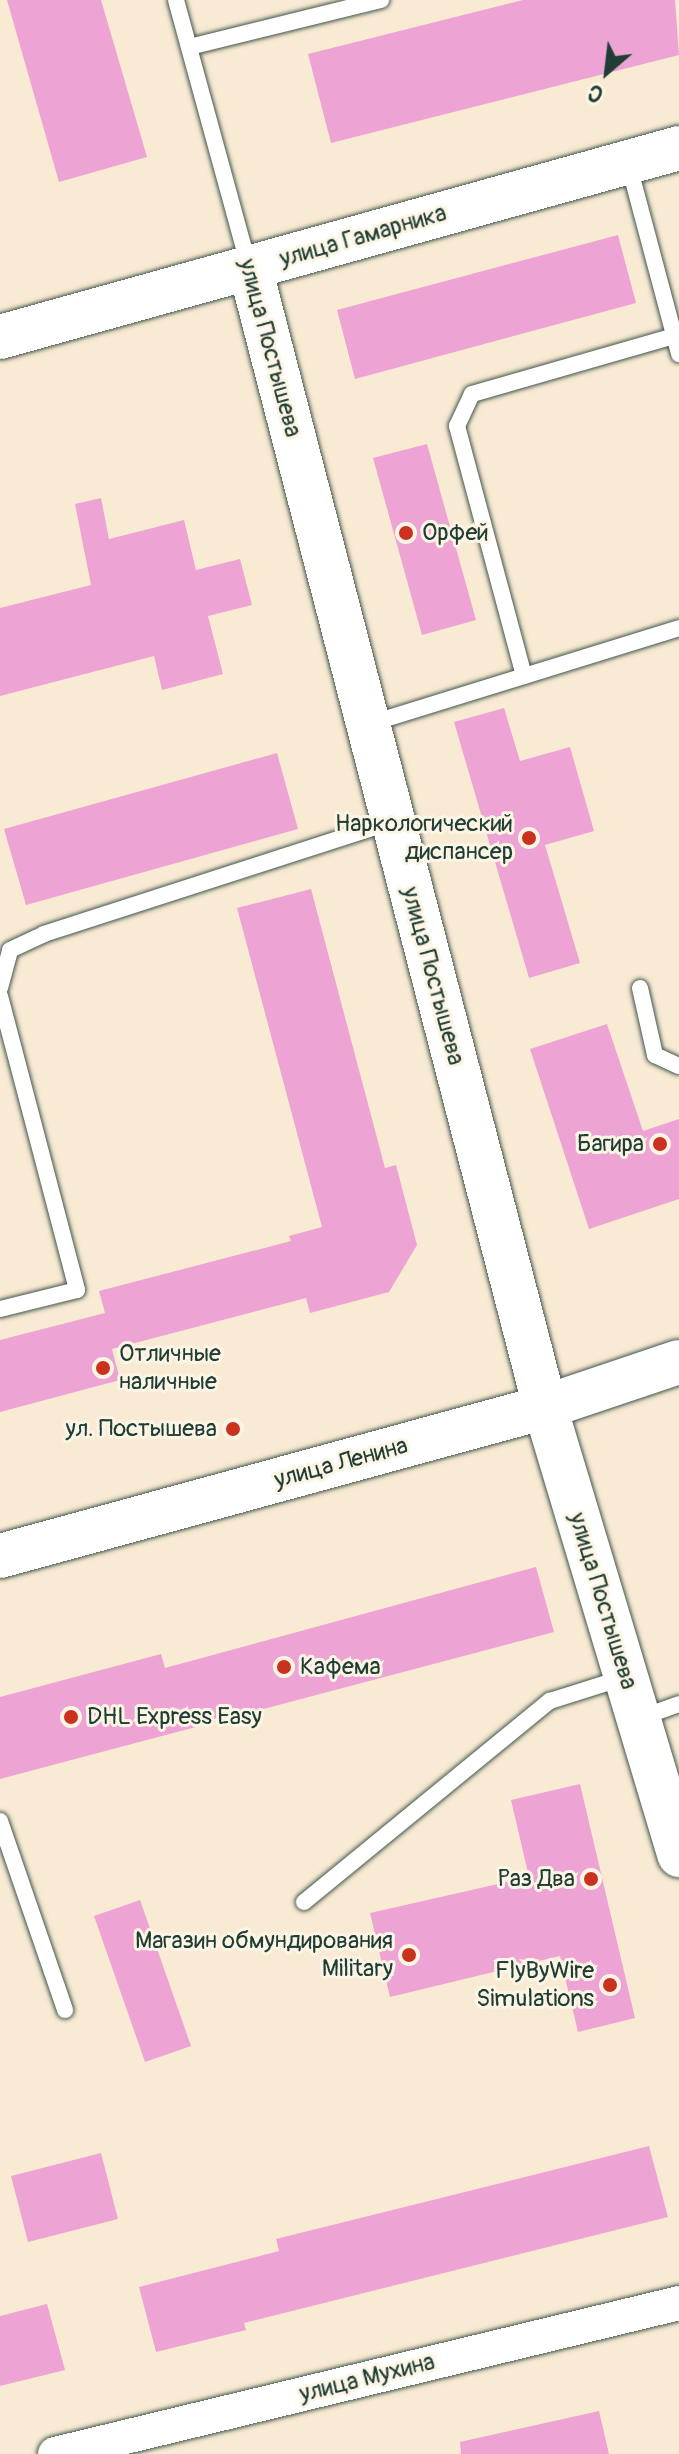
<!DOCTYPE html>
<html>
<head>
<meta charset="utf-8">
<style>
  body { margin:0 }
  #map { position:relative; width:679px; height:2454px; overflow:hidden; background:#f8ead3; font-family:Pangolin,sans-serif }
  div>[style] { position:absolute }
  .building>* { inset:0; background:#eda4d5 }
  .roads { filter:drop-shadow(0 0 2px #40574c) drop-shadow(0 0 2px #40574c) }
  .lane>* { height:16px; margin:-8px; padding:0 8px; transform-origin:8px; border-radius:8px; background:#fff }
  .street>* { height:34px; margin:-17px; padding:0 17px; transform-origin:17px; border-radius:17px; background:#fff }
  .secondary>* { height:44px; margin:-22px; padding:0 22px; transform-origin:22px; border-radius:22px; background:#fff }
  .dots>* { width:22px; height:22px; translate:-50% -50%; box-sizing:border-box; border:4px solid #fcf5e5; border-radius:50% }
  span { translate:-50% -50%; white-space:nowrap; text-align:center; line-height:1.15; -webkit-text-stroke:6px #fcf5e5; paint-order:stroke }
  .street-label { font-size:24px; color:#1f3d34 }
  .poi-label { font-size:24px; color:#1f3d34 }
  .left { translate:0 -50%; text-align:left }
  .right { translate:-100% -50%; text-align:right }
  .north { position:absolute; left:567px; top:32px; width:80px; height:80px; -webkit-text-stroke:6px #fcf5e5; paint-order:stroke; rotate:208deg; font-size:22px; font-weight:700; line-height:32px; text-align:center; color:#1f3d34 }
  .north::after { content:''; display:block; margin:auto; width:28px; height:36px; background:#1f3d34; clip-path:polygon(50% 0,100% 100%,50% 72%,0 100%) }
</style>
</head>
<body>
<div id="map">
  <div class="building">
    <div style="clip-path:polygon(7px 0,101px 0,147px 157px,59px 182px)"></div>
    <div style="clip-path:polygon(523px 0,675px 0,679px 55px,331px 143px,308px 54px)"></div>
    <div style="clip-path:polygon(618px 235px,636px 303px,355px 379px,337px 310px)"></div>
    <div style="clip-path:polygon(427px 444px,476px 620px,422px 635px,373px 458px)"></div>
    <div style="clip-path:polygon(101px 498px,109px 539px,184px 520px,196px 570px,240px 559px,252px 605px,208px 616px,223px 674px,162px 690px,154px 656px,0 696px,0 608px,91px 585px,75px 504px)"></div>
    <div style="clip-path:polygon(504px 708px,520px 761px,570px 747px,594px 831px,545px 845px,580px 963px,529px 978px,454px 722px)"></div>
    <div style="clip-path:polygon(277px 753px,298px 829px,26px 905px,4px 829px)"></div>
    <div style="clip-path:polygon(311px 889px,385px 1168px,396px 1165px,417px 1245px,389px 1292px,310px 1313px,306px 1298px,112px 1349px,120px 1380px,0 1412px,0 1340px,105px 1313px,99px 1291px,291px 1241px,289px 1236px,322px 1227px,237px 908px)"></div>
    <div style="clip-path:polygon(607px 1024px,643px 1131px,679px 1119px,679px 1199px,589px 1229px,530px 1049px)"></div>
    <div style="clip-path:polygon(536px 1567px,554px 1632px,0 1779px,0 1697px,161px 1654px,165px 1668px)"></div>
    <div style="clip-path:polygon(580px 1784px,635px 2018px,578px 2032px,560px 1956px,390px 1997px,370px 1913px,529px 1877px,511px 1800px)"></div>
    <div style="clip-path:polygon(140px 1900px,191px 2046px,145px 2062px,94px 1916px)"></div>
    <div style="clip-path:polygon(649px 2146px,668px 2217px,244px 2323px,246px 2330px,156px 2352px,139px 2287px,279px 2251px,276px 2239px)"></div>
    <div style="clip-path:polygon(101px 2153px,118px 2219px,28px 2242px,11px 2176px)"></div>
    <div style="clip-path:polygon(47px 2304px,65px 2370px,0 2386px,0 2316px)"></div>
    <div style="clip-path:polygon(599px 2411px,609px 2454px,461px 2454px,460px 2442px)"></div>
  </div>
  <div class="roads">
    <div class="lane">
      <div style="left:176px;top:0;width:276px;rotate:74.7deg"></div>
      <div style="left:189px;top:47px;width:198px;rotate:-13.8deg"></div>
      <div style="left:628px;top:162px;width:199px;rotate:75.1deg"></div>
      <div style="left:524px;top:676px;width:259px;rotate:-105deg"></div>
      <div style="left:457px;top:426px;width:35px;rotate:-65deg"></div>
      <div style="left:472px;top:394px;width:210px;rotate:-16deg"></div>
      <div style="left:369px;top:724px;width:325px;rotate:-17.2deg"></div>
      <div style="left:0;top:988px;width:39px;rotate:-75deg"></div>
      <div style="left:10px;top:950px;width:38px;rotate:-25deg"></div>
      <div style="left:44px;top:934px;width:365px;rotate:-17.9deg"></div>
      <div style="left:640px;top:988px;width:69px;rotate:77.4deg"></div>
      <div style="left:655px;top:1055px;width:26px;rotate:25deg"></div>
      <div style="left:0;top:996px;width:304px;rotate:75.3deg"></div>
      <div style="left:77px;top:1290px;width:79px;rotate:166.1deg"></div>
      <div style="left:640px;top:1718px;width:41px;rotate:-19.7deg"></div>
      <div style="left:0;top:1821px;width:200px;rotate:71deg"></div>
      <div style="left:304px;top:1902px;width:318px;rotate:-39.3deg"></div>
      <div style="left:550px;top:1701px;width:77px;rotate:-17.5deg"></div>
    </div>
    <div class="street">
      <div style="left:55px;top:2454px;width:642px;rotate:-13.6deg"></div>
    </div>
    <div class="secondary">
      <div style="left:250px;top:268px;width:1177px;rotate:75.48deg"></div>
      <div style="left:545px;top:1407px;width:468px;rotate:73.3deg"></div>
      <div style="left:0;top:337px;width:705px;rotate:-15.55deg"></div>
      <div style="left:0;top:1556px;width:565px;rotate:-15.29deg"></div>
      <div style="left:545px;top:1407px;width:141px;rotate:-18.6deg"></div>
    </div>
  </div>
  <div class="dots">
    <div style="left:406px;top:533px;background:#c8321e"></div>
    <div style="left:529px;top:838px;background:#c8321e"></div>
    <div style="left:660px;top:1144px;background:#c8321e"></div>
    <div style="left:103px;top:1368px;background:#c8321e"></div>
    <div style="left:233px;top:1429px;background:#c8321e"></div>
    <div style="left:284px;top:1667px;background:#c8321e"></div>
    <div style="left:71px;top:1717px;background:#c8321e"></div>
    <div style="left:591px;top:1879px;background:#c8321e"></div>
    <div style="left:409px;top:1955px;background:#c8321e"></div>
    <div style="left:610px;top:1985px;background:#c8321e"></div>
  </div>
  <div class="street-label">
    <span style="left:363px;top:236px;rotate:-16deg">улица Гамарника</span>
    <span style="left:270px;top:348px;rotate:75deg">улица Постышева</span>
    <span style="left:433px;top:976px;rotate:75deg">улица Постышева</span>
    <span style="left:341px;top:1463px;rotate:-15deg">улица Ленина</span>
    <span style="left:603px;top:1601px;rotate:73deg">улица Постышева</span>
    <span style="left:367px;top:2378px;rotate:-14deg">улица Мухина</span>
  </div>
  <div class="poi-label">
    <span class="left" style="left:422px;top:533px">Орфей</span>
    <span class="right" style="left:513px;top:838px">Наркологический<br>диспансер</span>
    <span class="right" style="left:644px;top:1144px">Багира</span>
    <span class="left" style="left:119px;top:1368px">Отличные<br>наличные</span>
    <span class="right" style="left:217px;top:1429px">ул. Постышева</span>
    <span class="left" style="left:300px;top:1667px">Кафема</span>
    <span class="left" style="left:87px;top:1717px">DHL Express Easy</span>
    <span class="right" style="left:575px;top:1879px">Раз Два</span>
    <span class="right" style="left:393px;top:1955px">Магазин обмундирования<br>Military</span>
    <span class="right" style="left:594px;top:1985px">FlyByWire<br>Simulations</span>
  </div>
  <div class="north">С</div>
</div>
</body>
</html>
